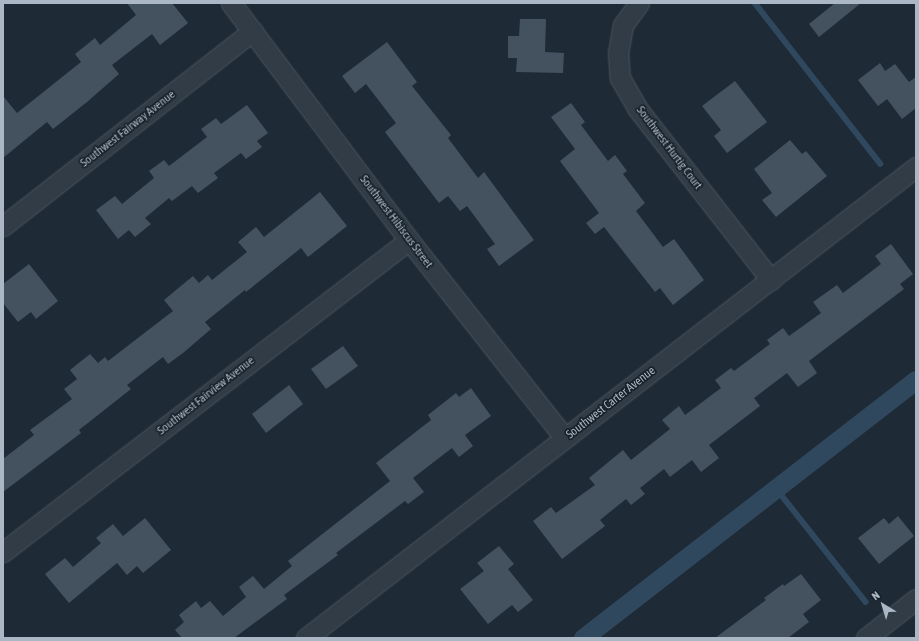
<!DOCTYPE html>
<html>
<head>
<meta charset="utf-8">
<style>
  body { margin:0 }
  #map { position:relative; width:919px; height:641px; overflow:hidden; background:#1e2a35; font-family:"Asap Condensed",sans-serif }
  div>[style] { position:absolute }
  .stream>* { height:5.5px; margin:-2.75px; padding:0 2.75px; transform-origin:2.75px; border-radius:2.75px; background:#30485e }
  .canal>* { height:19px; margin:-9.5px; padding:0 9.5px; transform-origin:9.5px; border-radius:9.5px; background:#30485e }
  .building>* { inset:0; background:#445260 }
  .roads { filter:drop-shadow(0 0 1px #4c5761) drop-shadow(0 0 1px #4c5761) }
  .minor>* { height:19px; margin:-9.5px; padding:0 9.5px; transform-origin:9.5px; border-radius:9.5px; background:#313c46 }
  span { translate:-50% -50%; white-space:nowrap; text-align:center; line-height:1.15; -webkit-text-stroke:3.5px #17212a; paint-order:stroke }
  .street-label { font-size:12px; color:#abb7c4 }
  .frame { position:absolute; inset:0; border:4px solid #abb7c4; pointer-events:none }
  .north { position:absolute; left:863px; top:585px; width:40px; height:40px; -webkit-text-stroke:3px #17212a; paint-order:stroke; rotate:322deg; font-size:11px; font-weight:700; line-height:16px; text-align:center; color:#abb7c4 }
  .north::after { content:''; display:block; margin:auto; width:14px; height:18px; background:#abb7c4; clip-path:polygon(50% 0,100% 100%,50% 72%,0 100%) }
</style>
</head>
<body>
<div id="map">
  <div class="stream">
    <div style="left:755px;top:3px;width:204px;rotate:52deg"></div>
    <div style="left:776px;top:488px;width:145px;rotate:51.7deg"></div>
  </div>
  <div class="canal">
    <div style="left:583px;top:638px;width:421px;rotate:-37.8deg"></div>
  </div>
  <div class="building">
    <div style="clip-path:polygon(127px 3px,172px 3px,188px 23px,160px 45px,152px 34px,112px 65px,119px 74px,87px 102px,53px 129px,47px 122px,3px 158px,3px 96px,17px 113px,81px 62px,75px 54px,95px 38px,100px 45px,136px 15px)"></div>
    <div style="clip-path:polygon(835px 3px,861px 3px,819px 37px,809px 24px)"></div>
    <div style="clip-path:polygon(520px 19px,546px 19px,545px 52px,564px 53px,563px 73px,516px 72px,517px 58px,508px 58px,508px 36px,519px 36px)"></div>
    <div style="clip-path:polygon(387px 42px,417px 82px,412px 86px,451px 135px,448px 138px,478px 178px,484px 172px,534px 240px,499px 266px,487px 249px,495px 244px,467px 206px,460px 211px,448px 196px,439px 203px,385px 132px,396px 123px,366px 84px,355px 93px,342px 76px)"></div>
    <div style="clip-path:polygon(880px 63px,885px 71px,895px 64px,909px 82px,916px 77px,916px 108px,902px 119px,887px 99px,878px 106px,858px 80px)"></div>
    <div style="clip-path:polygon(735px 81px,767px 122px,727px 153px,714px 136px,721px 130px,702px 106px)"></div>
    <div style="clip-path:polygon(571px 103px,585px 122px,581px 125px,608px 161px,615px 155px,627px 171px,623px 174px,645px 203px,636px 211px,663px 247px,674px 239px,704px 280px,673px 305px,660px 288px,655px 292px,604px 227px,595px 234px,586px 223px,599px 213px,560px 161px,575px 149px,551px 117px)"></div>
    <div style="clip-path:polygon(247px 105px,268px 133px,257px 141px,262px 147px,246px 159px,241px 153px,214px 173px,218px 178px,198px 193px,192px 186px,172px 201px,169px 198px,145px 218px,151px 224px,135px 237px,129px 230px,118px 239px,96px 210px,115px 196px,122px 204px,154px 178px,149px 171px,164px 160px,169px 166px,207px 137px,201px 129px,216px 118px,221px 124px)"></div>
    <div style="clip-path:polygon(790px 140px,802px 154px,806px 151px,827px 176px,776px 217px,762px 200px,772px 193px,754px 169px)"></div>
    <div style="clip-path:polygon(320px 192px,347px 226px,308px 257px,301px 248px,246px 292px,245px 290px,205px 322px,211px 329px,183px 353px,168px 364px,163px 357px,127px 385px,131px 389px,79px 430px,81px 433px,3px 492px,3px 459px,34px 435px,30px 430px,72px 399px,64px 389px,77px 379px,70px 370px,90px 354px,98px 363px,105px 357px,108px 361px,173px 311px,164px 300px,193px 276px,199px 283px,208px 275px,212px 280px,247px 252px,238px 242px,256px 227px,264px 237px)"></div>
    <div style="clip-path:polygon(891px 244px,913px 274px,900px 284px,904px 289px,809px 361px,817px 373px,798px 387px,787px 373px,754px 398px,760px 406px,709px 445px,719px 458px,701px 472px,692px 460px,670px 477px,664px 469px,640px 488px,645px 494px,631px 505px,626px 499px,600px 520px,605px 526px,562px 559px,533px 521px,551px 507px,556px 513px,595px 485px,589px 478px,623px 450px,631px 460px,670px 429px,662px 420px,679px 406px,685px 415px,721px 388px,715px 380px,731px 368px,734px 371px,770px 344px,767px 340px,783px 328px,789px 336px,821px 313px,813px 302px,837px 285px,843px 293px,881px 264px,875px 256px)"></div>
    <div style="clip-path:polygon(29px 264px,58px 301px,36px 319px,31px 312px,18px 322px,3px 303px,3px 284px)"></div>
    <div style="clip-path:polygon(343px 346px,358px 366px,326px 389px,311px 369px)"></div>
    <div style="clip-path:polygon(289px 385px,303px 404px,266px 433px,252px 414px)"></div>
    <div style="clip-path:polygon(471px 388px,491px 416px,465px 435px,473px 446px,459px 457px,452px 448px,413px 478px,424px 492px,408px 504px,405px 501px,336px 553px,338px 555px,284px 595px,287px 599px,234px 638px,182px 638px,175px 630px,184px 622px,179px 615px,196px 601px,201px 608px,210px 601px,223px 616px,246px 597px,239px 587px,253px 576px,264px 589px,292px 566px,288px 561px,390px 481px,376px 463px,431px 420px,428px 415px,456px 393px,459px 397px)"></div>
    <div style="clip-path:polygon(898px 516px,914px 536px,879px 564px,858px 538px,884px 518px,889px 524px)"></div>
    <div style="clip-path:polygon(145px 518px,171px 550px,143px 573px,137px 566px,127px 575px,117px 563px,69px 603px,45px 574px,65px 558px,73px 567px,101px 543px,96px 538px,113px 524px,123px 536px)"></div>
    <div style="clip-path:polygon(499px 546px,514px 564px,508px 569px,533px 600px,518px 612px,512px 605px,488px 624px,460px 589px,484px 571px,477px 563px)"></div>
    <div style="clip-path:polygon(801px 574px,821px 600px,803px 614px,809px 622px,788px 638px,715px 638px,766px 600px,764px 598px,783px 584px,784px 586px)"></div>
  </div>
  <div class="roads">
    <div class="minor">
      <div style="left:231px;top:3px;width:296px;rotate:53.1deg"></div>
      <div style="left:409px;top:240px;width:252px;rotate:51.8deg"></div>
      <div style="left:639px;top:3px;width:27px;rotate:126deg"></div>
      <div style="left:623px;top:25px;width:27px;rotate:100deg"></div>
      <div style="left:618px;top:52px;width:26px;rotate:86deg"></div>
      <div style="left:620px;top:78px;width:34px;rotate:60deg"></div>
      <div style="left:637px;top:108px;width:218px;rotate:52.1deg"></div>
      <div style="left:3px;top:226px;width:317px;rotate:-38deg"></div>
      <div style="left:3px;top:552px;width:512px;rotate:-37.54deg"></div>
      <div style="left:306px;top:638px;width:771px;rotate:-37.67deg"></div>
      <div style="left:866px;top:638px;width:63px;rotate:-38deg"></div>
    </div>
  </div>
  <div class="street-label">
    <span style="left:128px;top:129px;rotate:-38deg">Southwest Fairway Avenue</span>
    <span style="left:669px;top:148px;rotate:53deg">Southwest Hurtig Court</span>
    <span style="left:396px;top:222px;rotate:53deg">Southwest Hibiscus Street</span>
    <span style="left:206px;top:396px;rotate:-38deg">Southwest Fairview Avenue</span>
    <span style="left:611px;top:403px;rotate:-38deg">Southwest Carter Avenue</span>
  </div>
  <div class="frame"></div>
  <div class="north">N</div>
</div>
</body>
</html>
